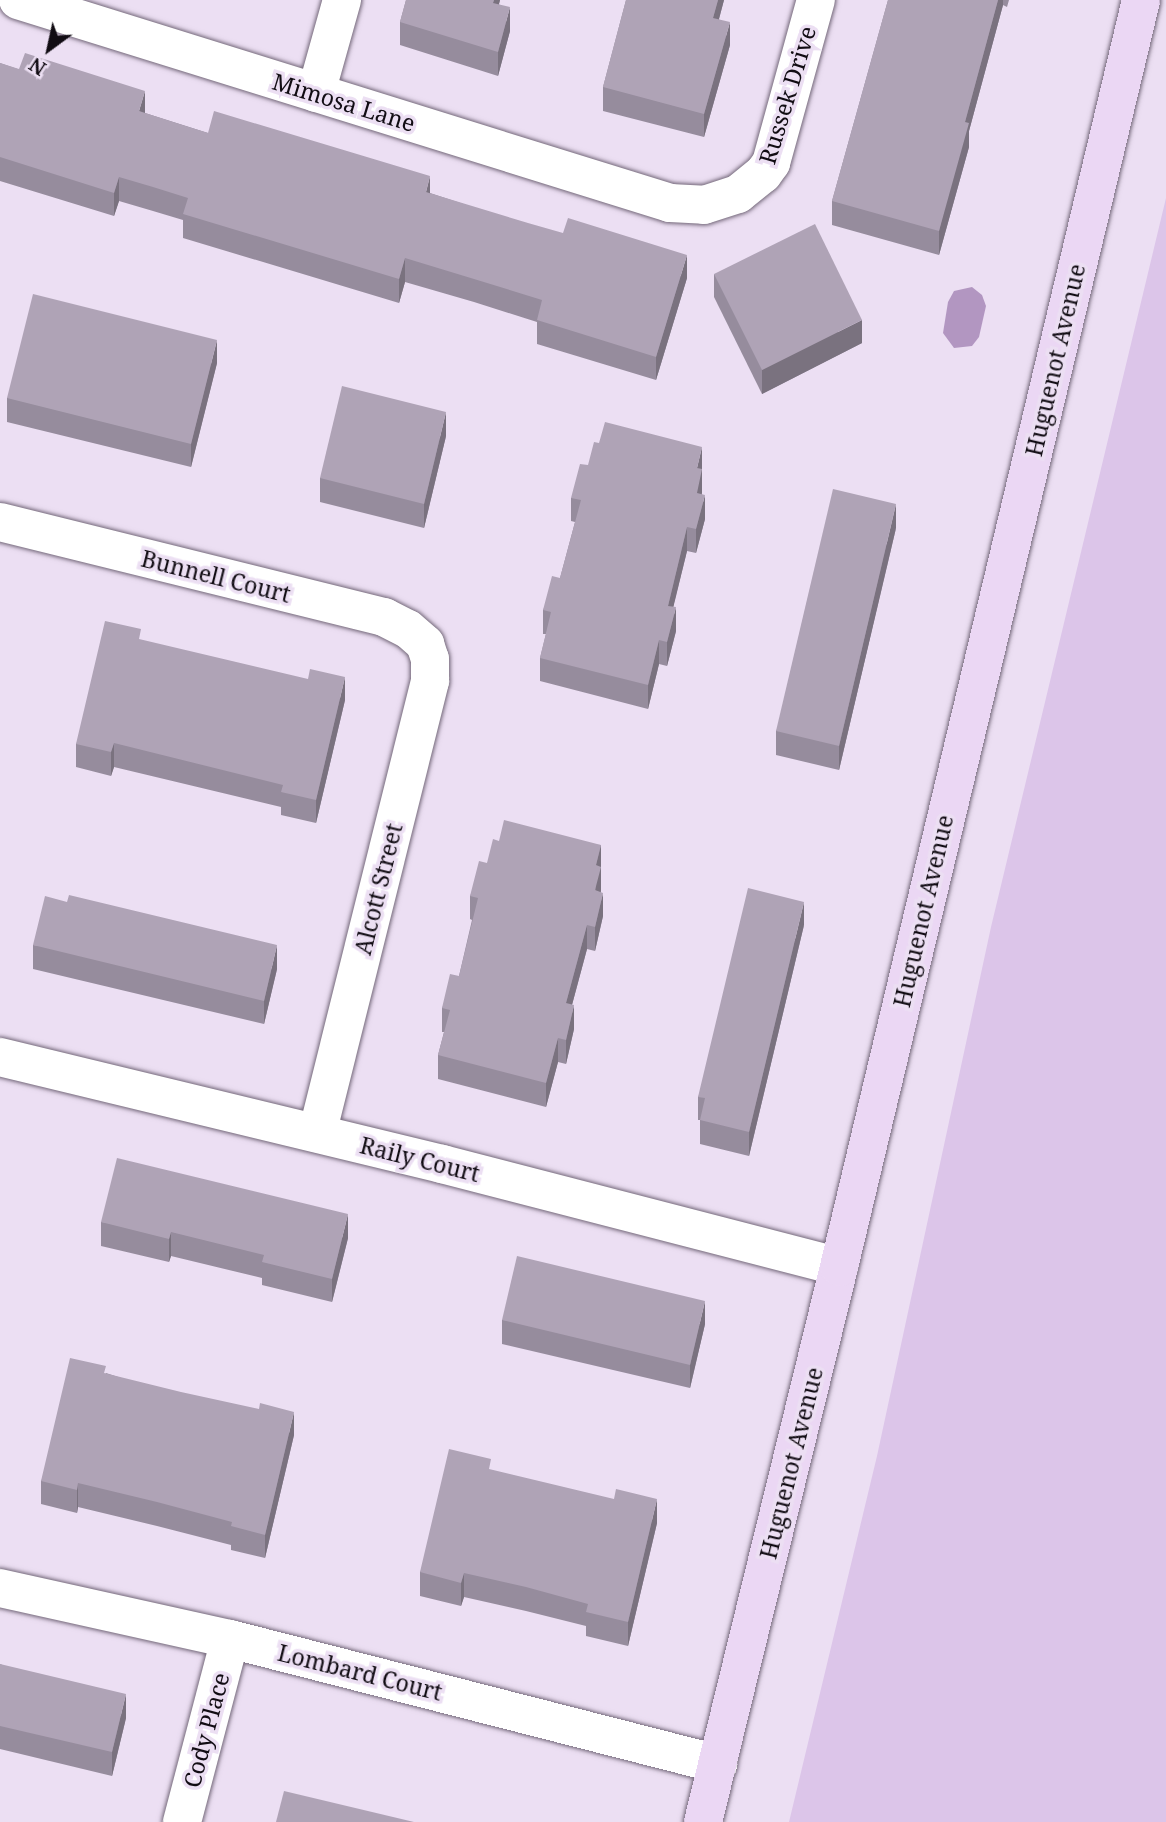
<!DOCTYPE html>
<html>
<head>
<meta charset="utf-8">
<style>
  body { margin:0 }
  #map { position:relative; width:1166px; height:1822px; overflow:hidden; background:#ecdff3; font-family:"Noto Serif",serif }
  div>[style] { position:absolute }
  .green>* { inset:0; background:#dcc5e9 }
  .water>* { inset:0; background:#b296c1 }
  .roads { filter:drop-shadow(0 0 2px #74687a) drop-shadow(0 0 2px #74687a) }
  .street>* { height:38px; margin:-19px; padding:0 19px; transform-origin:19px; border-radius:19px; background:#fff }
  .secondary>* { height:38px; margin:-19px; padding:0 19px; transform-origin:19px; border-radius:19px; background:#ebd7f4 }
  .wall>* { inset:0; background:#968c9d }
  .shaded-wall>* { inset:0; background:#7a727f }
  .building>* { inset:0; background:#afa3b6 }
  span { translate:-50% -50%; white-space:nowrap; text-align:center; line-height:1.15; -webkit-text-stroke:7px #ecdff3; paint-order:stroke }
  .street-label { font-size:23px; color:#110c13 }
  .north { position:absolute; left:14px; top:14px; width:70px; height:70px; -webkit-text-stroke:5px #ecdff3; paint-order:stroke; rotate:213deg; font-size:19px; font-weight:700; line-height:28px; text-align:center; color:#110c13 }
  .north::after { content:''; display:block; margin:auto; width:24px; height:32px; background:#110c13; clip-path:polygon(50% 0,100% 100%,50% 72%,0 100%) }
</style>
</head>
<body>
<div id="map">
  <div class="green">
    <div style="clip-path:polygon(1166px 198px,1166px 1822px,789px 1822px,877px 1456px,991px 927px)"></div>
  </div>
  <div class="water">
    <div style="clip-path:polygon(972px 287px,982px 295px,986px 306px,979px 337px,972px 346px,954px 348px,943px 333px,948px 302px,954px 291px)"></div>
  </div>
  <div class="roads">
    <div class="street">
      <div style="left:18px;top:0;width:683px;rotate:17.29deg"></div>
      <div style="left:670px;top:203px;width:34px;rotate:3deg"></div>
      <div style="left:704px;top:205px;width:36px;rotate:-18deg"></div>
      <div style="left:738px;top:194px;width:32px;rotate:-39deg"></div>
      <div style="left:763px;top:174px;width:14px;rotate:-54deg"></div>
      <div style="left:771px;top:163px;width:169px;rotate:-74.6deg"></div>
      <div style="left:316px;top:93px;width:97px;rotate:-74.4deg"></div>
      <div style="left:0;top:522px;width:396px;rotate:13.9deg"></div>
      <div style="left:384px;top:617px;width:27px;rotate:27deg"></div>
      <div style="left:408px;top:629px;width:23px;rotate:41deg"></div>
      <div style="left:425px;top:644px;width:16px;rotate:72deg"></div>
      <div style="left:430px;top:659px;width:22px;rotate:90deg"></div>
      <div style="left:430px;top:681px;width:466px;rotate:104deg"></div>
      <div style="left:0;top:1057px;width:455px;rotate:13.6deg"></div>
      <div style="left:442px;top:1164px;width:410px;rotate:14.5deg"></div>
      <div style="left:0;top:1588px;width:236px;rotate:12.5deg"></div>
      <div style="left:230px;top:1639px;width:504px;rotate:14.37deg"></div>
      <div style="left:182px;top:1822px;width:189px;rotate:-75.3deg"></div>
    </div>
    <div class="secondary">
      <div style="left:703px;top:1822px;width:571px;rotate:-76.23deg"></div>
      <div style="left:839px;top:1267px;width:1302px;rotate:-76.59deg"></div>
    </div>
  </div>
  <div class="wall">
    <div style="clip-path:polygon(406px 0,500px 0,499px 4px,510px 31px,498px 76px,400px 45px,400px 22px)"></div>
    <div style="clip-path:polygon(626px 0,724px 0,719px 19px,730px 45px,704px 137px,603px 111px,603px 87px)"></div>
    <div style="clip-path:polygon(888px 0,1009px 0,1007px 7px,1003px 5px,969px 131px,969px 147px,939px 255px,832px 225px,832px 201px)"></div>
    <div style="clip-path:polygon(0 63px,145px 113px,208px 133px,430px 193px,687px 278px,656px 380px,537px 344px,537px 322px,474px 302px,405px 282px,399px 303px,183px 238px,183px 220px,153px 211px,119px 201px,114px 216px,0 181px)"></div>
    <div style="clip-path:polygon(714px 274px,862px 343px,762px 394px,714px 297px)"></div>
    <div style="clip-path:polygon(217px 363px,191px 467px,7px 422px,7px 398px)"></div>
    <div style="clip-path:polygon(446px 436px,424px 528px,320px 502px,320px 478px)"></div>
    <div style="clip-path:polygon(702px 494px,705px 519px,696px 553px,687px 551px,673px 607px,676px 631px,667px 666px,659px 664px,648px 709px,540px 681px,540px 658px,546px 634px,543px 634px,543px 610px,560px 578px,575px 522px,571px 521px,571px 498px)"></div>
    <div style="clip-path:polygon(896px 528px,839px 770px,776px 755px,776px 731px)"></div>
    <div style="clip-path:polygon(141px 640px,345px 700px,316px 823px,281px 815px,281px 807px,114px 767px,111px 776px,76px 767px,76px 744px)"></div>
    <div style="clip-path:polygon(499px 841px,601px 845px,601px 892px,603px 916px,595px 951px,587px 949px,572px 1005px,574px 1029px,566px 1064px,558px 1062px,546px 1107px,438px 1079px,438px 1055px,444px 1032px,442px 1032px,442px 1008px,459px 976px,472px 920px,470px 919px,470px 896px)"></div>
    <div style="clip-path:polygon(804px 925px,749px 1156px,700px 1144px,700px 1120px,698px 1120px,698px 1097px)"></div>
    <div style="clip-path:polygon(33px 945px,277px 969px,264px 1024px,33px 969px)"></div>
    <div style="clip-path:polygon(101px 1222px,348px 1238px,332px 1302px,262px 1285px,262px 1278px,171px 1256px,169px 1262px,101px 1246px)"></div>
    <div style="clip-path:polygon(502px 1320px,705px 1324px,690px 1388px,502px 1344px)"></div>
    <div style="clip-path:polygon(106px 1373px,294px 1435px,265px 1558px,231px 1550px,231px 1545px,157px 1526px,78px 1507px,77px 1513px,41px 1504px,41px 1481px)"></div>
    <div style="clip-path:polygon(491px 1470px,657px 1523px,628px 1646px,586px 1636px,586px 1626px,526px 1611px,464px 1597px,461px 1606px,420px 1596px,420px 1572px)"></div>
    <div style="clip-path:polygon(0 1664px,126px 1718px,112px 1776px,0 1749px)"></div>
  </div>
  <div class="shaded-wall">
    <div style="clip-path:polygon(494px 0,500px 0,493px 26px,493px 3px)"></div>
    <div style="clip-path:polygon(718px 0,724px 0,713px 41px,713px 18px)"></div>
    <div style="clip-path:polygon(998px 0,1003px 0,1003px 5px,969px 131px,969px 147px,939px 255px,939px 231px,965px 122px)"></div>
    <div style="clip-path:polygon(510px 7px,510px 31px,498px 76px,498px 52px)"></div>
    <div style="clip-path:polygon(730px 22px,730px 45px,704px 137px,704px 114px)"></div>
    <div style="clip-path:polygon(145px 91px,145px 115px,139px 111px)"></div>
    <div style="clip-path:polygon(430px 176px,430px 200px,426px 192px)"></div>
    <div style="clip-path:polygon(119px 177px,119px 201px,114px 216px,114px 193px)"></div>
    <div style="clip-path:polygon(687px 255px,687px 278px,656px 380px,656px 357px)"></div>
    <div style="clip-path:polygon(405px 258px,405px 282px,399px 303px,399px 279px)"></div>
    <div style="clip-path:polygon(862px 320px,862px 343px,762px 394px,762px 370px)"></div>
    <div style="clip-path:polygon(217px 340px,217px 363px,191px 467px,191px 444px)"></div>
    <div style="clip-path:polygon(446px 412px,446px 436px,424px 528px,424px 504px)"></div>
    <div style="clip-path:polygon(702px 447px,702px 493px,697px 516px,697px 468px)"></div>
    <div style="clip-path:polygon(705px 495px,705px 519px,696px 553px,696px 529px)"></div>
    <div style="clip-path:polygon(896px 504px,896px 528px,839px 770px,839px 746px)"></div>
    <div style="clip-path:polygon(687px 527px,687px 551px,668px 629px,668px 606px)"></div>
    <div style="clip-path:polygon(676px 607px,676px 631px,667px 666px,667px 642px)"></div>
    <div style="clip-path:polygon(659px 640px,659px 664px,648px 709px,648px 685px)"></div>
    <div style="clip-path:polygon(345px 677px,345px 700px,316px 823px,316px 800px)"></div>
    <div style="clip-path:polygon(114px 743px,114px 767px,111px 776px,111px 752px)"></div>
    <div style="clip-path:polygon(601px 845px,601px 890px,595px 914px,596px 865px)"></div>
    <div style="clip-path:polygon(603px 893px,603px 916px,595px 951px,595px 927px)"></div>
    <div style="clip-path:polygon(804px 902px,804px 925px,749px 1156px,749px 1132px)"></div>
    <div style="clip-path:polygon(587px 925px,587px 949px,566px 1027px,566px 1003px)"></div>
    <div style="clip-path:polygon(277px 945px,277px 969px,264px 1024px,264px 1001px)"></div>
    <div style="clip-path:polygon(574px 1005px,574px 1029px,566px 1064px,566px 1040px)"></div>
    <div style="clip-path:polygon(558px 1038px,558px 1062px,546px 1107px,546px 1083px)"></div>
    <div style="clip-path:polygon(348px 1214px,348px 1238px,332px 1302px,332px 1279px)"></div>
    <div style="clip-path:polygon(171px 1232px,171px 1256px,169px 1262px,169px 1239px)"></div>
    <div style="clip-path:polygon(705px 1301px,705px 1324px,690px 1388px,690px 1365px)"></div>
    <div style="clip-path:polygon(294px 1412px,294px 1435px,265px 1558px,265px 1535px)"></div>
    <div style="clip-path:polygon(78px 1483px,78px 1507px,77px 1513px,77px 1490px)"></div>
    <div style="clip-path:polygon(657px 1499px,657px 1523px,628px 1646px,628px 1622px)"></div>
    <div style="clip-path:polygon(464px 1573px,464px 1597px,461px 1606px,461px 1583px)"></div>
    <div style="clip-path:polygon(126px 1694px,126px 1718px,112px 1776px,112px 1752px)"></div>
  </div>
  <div class="building">
    <div style="clip-path:polygon(406px 0,494px 0,493px 3px,510px 7px,498px 52px,400px 22px)"></div>
    <div style="clip-path:polygon(626px 0,718px 0,713px 18px,730px 22px,704px 114px,603px 87px)"></div>
    <div style="clip-path:polygon(888px 0,998px 0,965px 122px,969px 123px,939px 231px,832px 201px)"></div>
    <div style="clip-path:polygon(25px 53px,145px 91px,139px 111px,173px 122px,208px 133px,214px 111px,430px 176px,426px 192px,528px 223px,563px 233px,568px 218px,687px 255px,656px 357px,537px 320px,542px 300px,474px 279px,405px 258px,399px 279px,183px 214px,188px 198px,153px 187px,119px 177px,114px 193px,0 157px,0 63px,19px 69px)"></div>
    <div style="clip-path:polygon(815px 224px,862px 320px,762px 370px,714px 274px)"></div>
    <div style="clip-path:polygon(33px 294px,217px 340px,191px 444px,7px 398px)"></div>
    <div style="clip-path:polygon(342px 386px,446px 412px,424px 504px,320px 478px)"></div>
    <div style="clip-path:polygon(605px 422px,702px 447px,697px 468px,702px 469px,697px 493px,705px 495px,696px 529px,687px 527px,668px 606px,676px 607px,667px 642px,659px 640px,648px 685px,540px 658px,551px 612px,543px 610px,552px 576px,560px 578px,581px 500px,571px 498px,580px 464px,588px 465px,594px 442px,599px 443px)"></div>
    <div style="clip-path:polygon(833px 489px,896px 504px,839px 746px,776px 731px)"></div>
    <div style="clip-path:polygon(105px 621px,141px 629px,139px 639px,308px 679px,310px 669px,345px 677px,316px 800px,281px 792px,283px 785px,114px 743px,111px 752px,76px 744px)"></div>
    <div style="clip-path:polygon(504px 820px,601px 845px,596px 865px,601px 867px,595px 890px,603px 893px,595px 927px,587px 925px,566px 1003px,574px 1005px,566px 1040px,558px 1038px,546px 1083px,438px 1055px,450px 1010px,442px 1008px,450px 974px,459px 976px,478px 898px,470px 896px,479px 861px,487px 863px,493px 839px,499px 841px)"></div>
    <div style="clip-path:polygon(748px 888px,804px 902px,749px 1132px,700px 1120px,705px 1098px,698px 1097px)"></div>
    <div style="clip-path:polygon(69px 895px,277px 945px,264px 1001px,33px 945px,45px 896px,67px 902px)"></div>
    <div style="clip-path:polygon(117px 1158px,348px 1214px,332px 1279px,262px 1262px,264px 1255px,171px 1232px,169px 1239px,101px 1222px)"></div>
    <div style="clip-path:polygon(517px 1256px,705px 1301px,690px 1365px,502px 1320px)"></div>
    <div style="clip-path:polygon(70px 1358px,106px 1366px,104px 1373px,181px 1392px,259px 1409px,260px 1403px,294px 1412px,265px 1535px,231px 1526px,232px 1522px,157px 1502px,78px 1483px,77px 1490px,41px 1481px)"></div>
    <div style="clip-path:polygon(449px 1449px,491px 1459px,489px 1469px,614px 1499px,616px 1489px,657px 1499px,628px 1622px,586px 1612px,588px 1604px,526px 1587px,464px 1573px,461px 1583px,420px 1572px)"></div>
    <div style="clip-path:polygon(0 1664px,126px 1694px,112px 1752px,0 1726px)"></div>
    <div style="clip-path:polygon(284px 1791px,414px 1822px,276px 1822px)"></div>
  </div>
  <div class="street-label">
    <span style="left:787px;top:95px;rotate:-73deg">Russek Drive</span>
    <span style="left:344px;top:102px;rotate:17deg">Mimosa Lane</span>
    <span style="left:1055px;top:360px;rotate:-77deg">Huguenot Avenue</span>
    <span style="left:216px;top:576px;rotate:14deg">Bunnell Court</span>
    <span style="left:378px;top:889px;rotate:-76deg">Alcott Street</span>
    <span style="left:923px;top:911px;rotate:-77deg">Huguenot Avenue</span>
    <span style="left:420px;top:1159px;rotate:14deg">Raily Court</span>
    <span style="left:791px;top:1463px;rotate:-76deg">Huguenot Avenue</span>
    <span style="left:360px;top:1672px;rotate:14deg">Lombard Court</span>
    <span style="left:206px;top:1730px;rotate:-75deg">Cody Place</span>
  </div>
  <div class="north">N</div>
</div>
</body>
</html>
